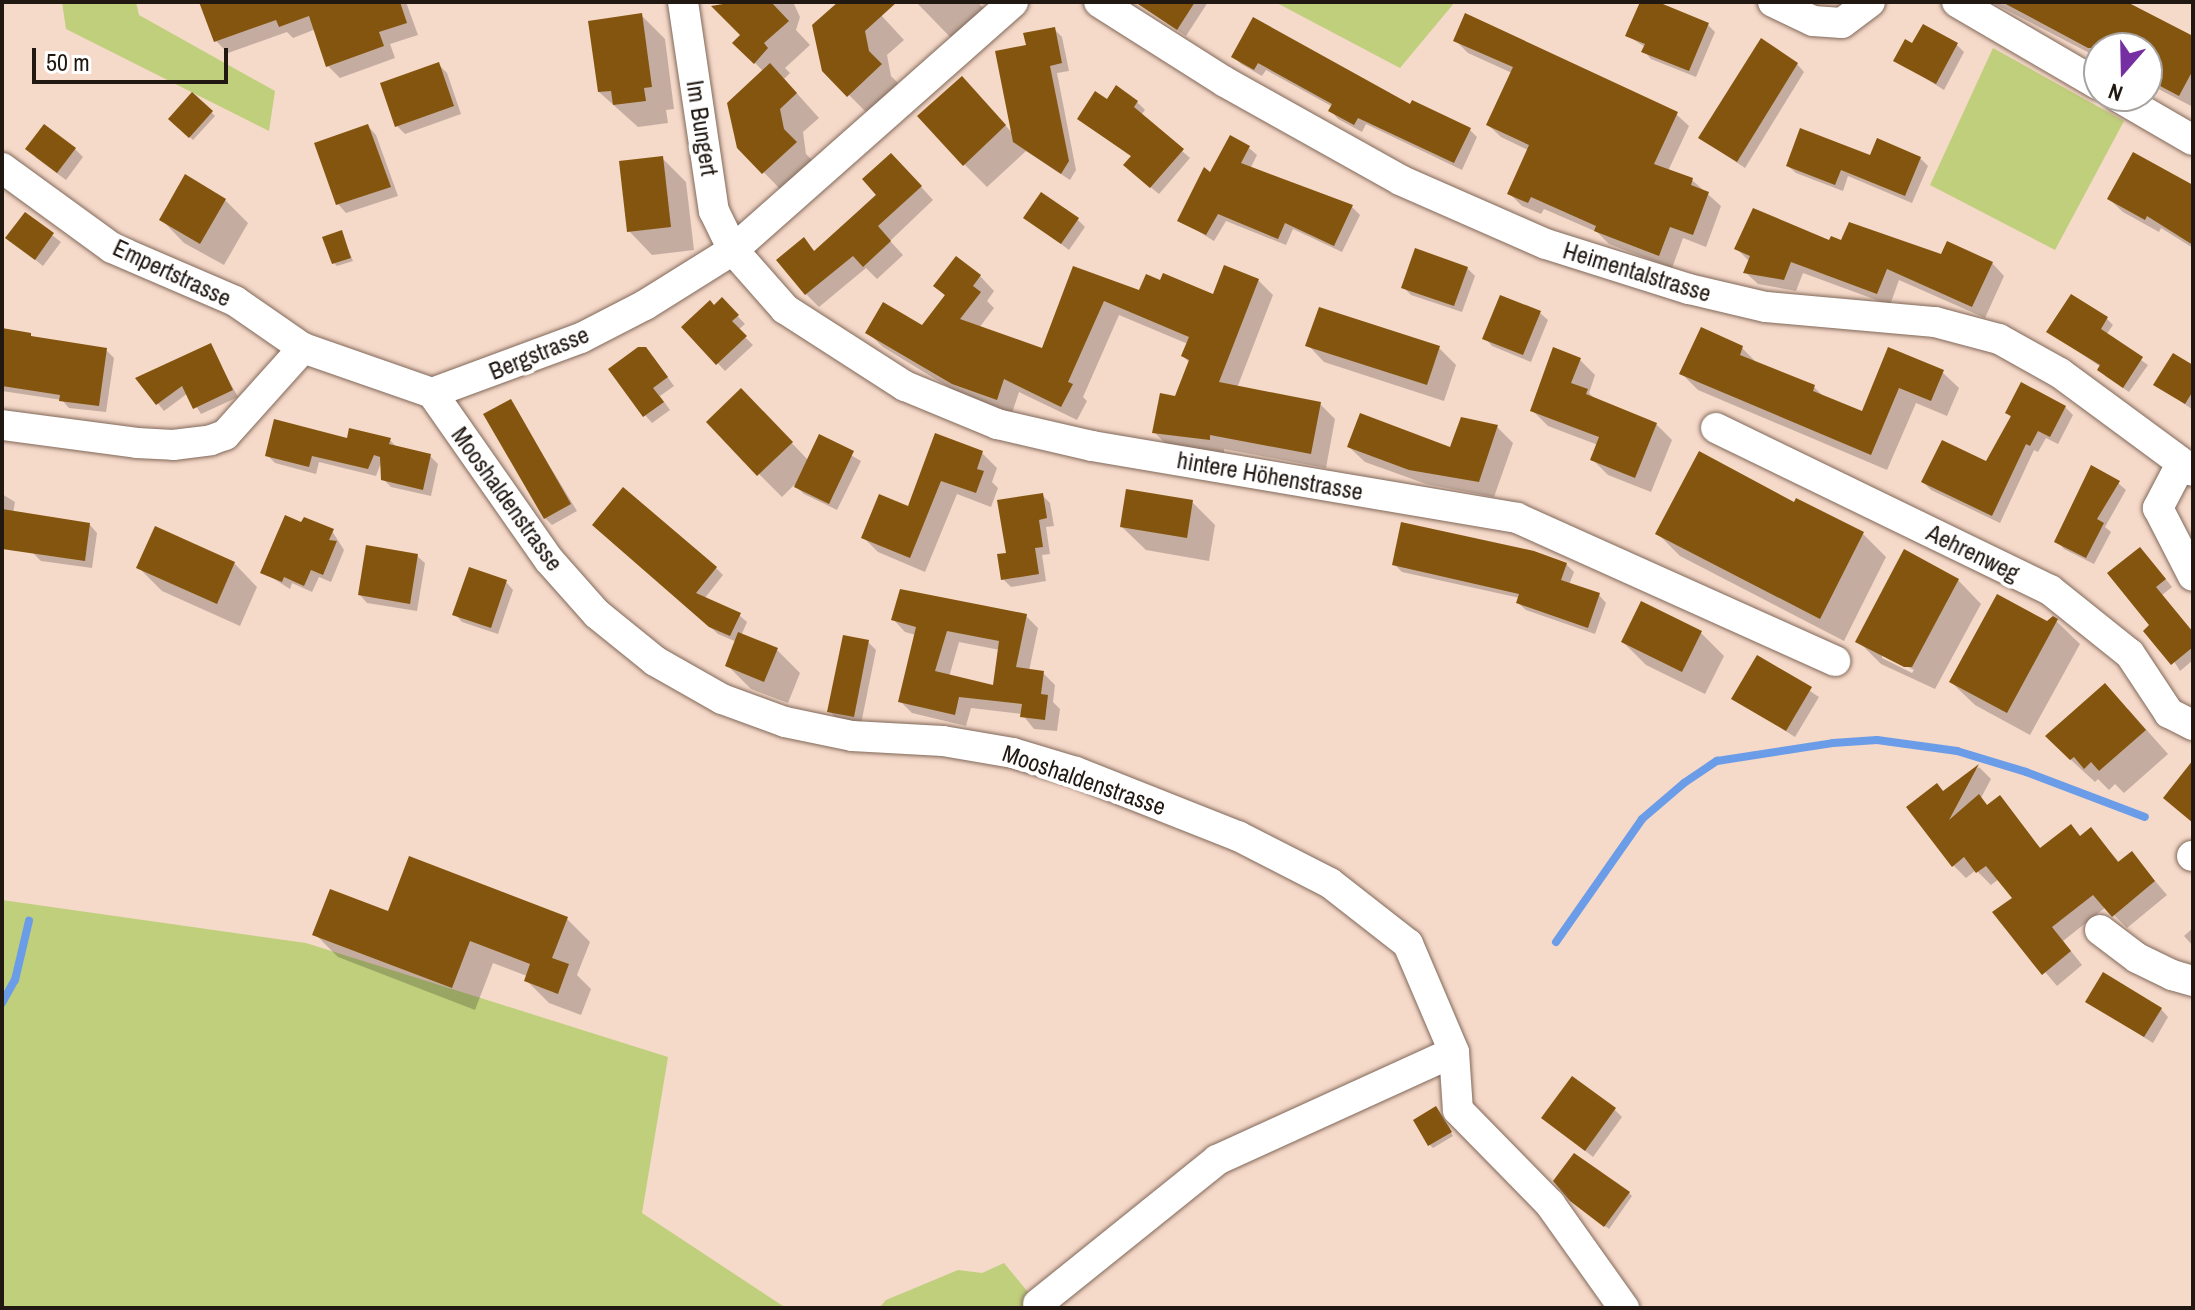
<!DOCTYPE html>
<html>
<head>
<meta charset="utf-8">
<style>
  body { margin:0 }
  #map { position:relative; width:2195px; height:1310px; overflow:hidden; background:#f5d9c9; font-family:"Archivo Narrow",sans-serif }
  div>[style] { position:absolute }
  .green>* { inset:0; background:#c0cf7c }
  .shadow>* { inset:0; background:#0003 }
  .stream>* { height:8px; margin:-4px; padding:0 4px; transform-origin:4px; border-radius:4px; background:#6b9ce8 }
  .building>* { inset:0; background:#84550e }
  .roads { filter:drop-shadow(0 0 2px #806859) drop-shadow(0 0 2px #806859) }
  .street>* { height:30px; margin:-15px; padding:0 15px; transform-origin:15px; border-radius:15px; background:#fff }
  span { translate:-50% -50%; white-space:nowrap; text-align:center; line-height:1.15; -webkit-text-stroke:8px #fff; paint-order:stroke }
  .street-label { font-size:24px; color:#211812 }
  .frame { position:absolute; inset:0; border:4px solid #211812; pointer-events:none }
  .north { position:absolute; left:2083px; top:32px; width:80px; height:80px; box-sizing:border-box; background:#fff; border:2px solid #a6a3a0; border-radius:50%; rotate:200deg; font-size:22px; font-weight:700; line-height:32px; text-align:center; color:#211812 }
  .north::after { content:''; display:block; margin:auto; width:28px; height:36px; background:#762fa3; clip-path:polygon(50% 0,100% 100%,50% 72%,0 100%) }
  .scale { position:absolute; left:32px; top:48px; width:196px; height:36px; box-sizing:border-box; border:4px solid #211812; border-top:0; padding-left:10px; font-size:24px; line-height:28px; white-space:nowrap; color:#211812; -webkit-text-stroke:6px #fff; paint-order:stroke }
</style>
</head>
<body>
<div id="map">
  <div class="green">
    <div style="clip-path:polygon(62px 2px,136px 2px,139px 15px,275px 91px,269px 131px,66px 29px)"></div>
    <div style="clip-path:polygon(1275px 2px,1455px 2px,1400px 68px)"></div>
    <div style="clip-path:polygon(1993px 48px,2124px 121px,2055px 250px,1930px 185px)"></div>
    <div style="clip-path:polygon(2px 900px,306px 943px,668px 1057px,642px 1213px,786px 1308px,2px 1308px)"></div>
    <div style="clip-path:polygon(1004px 1263px,1041px 1308px,879px 1308px,886px 1300px,958px 1270px,982px 1273px)"></div>
  </div>
  <div class="shadow">
    <div style="clip-path:polygon(202px 2px,406px 2px,418px 35px,390px 44px,395px 58px,340px 78px,328px 66px,316px 29px,293px 38px,287px 32px,228px 53px,216px 41px)"></div>
    <div style="clip-path:polygon(726px 2px,797px 2px,794px 4px,800px 17px,796px 30px,810px 45px,785px 68px,790px 73px,784px 79px,819px 118px,803px 132px,806px 154px,818px 166px,787px 196px,739px 147px,764px 72px,735px 43px,743px 35px)"></div>
    <div style="clip-path:polygon(841px 2px,869px 2px,904px 40px,887px 55px,891px 76px,903px 88px,872px 118px,824px 70px)"></div>
    <div style="clip-path:polygon(916px 2px,977px 2px,988px 12px,956px 43px)"></div>
    <div style="clip-path:polygon(1135px 2px,1208px 2px,1186px 36px)"></div>
    <div style="clip-path:polygon(1642px 2px,1653px 2px,1708px 25px,1715px 32px,1696px 77px,1651px 59px,1644px 51px,1645px 47px,1628px 36px)"></div>
    <div style="clip-path:polygon(1991px 2px,2125px 2px,2193px 38px,2193px 107px,2147px 83px,2147px 48px,2099px 48px,2099px 58px)"></div>
    <div style="clip-path:polygon(641px 15px,665px 39px,674px 109px,666px 110px,668px 123px,638px 127px,599px 92px)"></div>
    <div style="clip-path:polygon(1254px 20px,1411px 107px,1470px 130px,1477px 137px,1462px 170px,1366px 124px,1362px 132px,1338px 119px,1331px 111px,1333px 107px,1266px 70px,1262px 76px,1241px 64px,1233px 56px)"></div>
    <div style="clip-path:polygon(1054px 29px,1062px 37px,1069px 71px,1057px 73px,1076px 170px,1070px 180px,1026px 151px,987px 187px,964px 164px,985px 102px,1013px 134px,1028px 47px)"></div>
    <div style="clip-path:polygon(1455px 40px,1676px 114px,1689px 126px,1668px 171px,1692px 180px,1721px 206px,1706px 247px,1683px 238px,1672px 268px,1609px 244px,1597px 232px,1544px 209px,1541px 214px,1522px 206px,1509px 193px,1528px 150px,1501px 137px,1488px 125px,1512px 73px,1468px 53px)"></div>
    <div style="clip-path:polygon(1913px 45px,1957px 45px,1964px 52px,1944px 90px,1896px 60px)"></div>
    <div style="clip-path:polygon(438px 64px,447px 73px,461px 114px,405px 134px,397px 126px)"></div>
    <div style="clip-path:polygon(1797px 64px,1804px 72px,1745px 168px,1700px 138px)"></div>
    <div style="clip-path:polygon(192px 94px,215px 116px,193px 140px,170px 118px)"></div>
    <div style="clip-path:polygon(1107px 102px,1137px 102px,1145px 110px,1141px 115px,1190px 158px,1159px 194px,1133px 173px,1132px 157px,1079px 118px)"></div>
    <div style="clip-path:polygon(368px 126px,376px 135px,398px 196px,346px 213px,338px 204px)"></div>
    <div style="clip-path:polygon(1249px 148px,1257px 155px,1250px 169px,1352px 207px,1360px 215px,1342px 252px,1293px 229px,1286px 245px,1226px 221px,1214px 241px,1180px 220px,1211px 175px)"></div>
    <div style="clip-path:polygon(75px 149px,83px 157px,66px 180px,35px 157px)"></div>
    <div style="clip-path:polygon(1871px 157px,1920px 158px,1928px 166px,1912px 203px,1848px 176px,1843px 191px,1796px 173px,1788px 166px)"></div>
    <div style="clip-path:polygon(663px 159px,686px 182px,694px 250px,652px 255px,629px 231px)"></div>
    <div style="clip-path:polygon(904px 168px,933px 200px,890px 241px,903px 255px,877px 279px,866px 268px,819px 307px,806px 294px,803px 240px,815px 252px)"></div>
    <div style="clip-path:polygon(2193px 189px,2193px 248px,2161px 228px,2159px 232px,2123px 212px,2109px 199px)"></div>
    <div style="clip-path:polygon(225px 200px,248px 223px,224px 265px,184px 243px,161px 219px)"></div>
    <div style="clip-path:polygon(25px 214px,61px 242px,43px 266px,8px 238px)"></div>
    <div style="clip-path:polygon(1026px 218px,1077px 219px,1085px 227px,1069px 250px)"></div>
    <div style="clip-path:polygon(341px 233px,353px 261px,337px 266px,334px 263px)"></div>
    <div style="clip-path:polygon(1830px 243px,1992px 263px,2004px 276px,1985px 318px,1899px 280px,1890px 305px,1803px 273px,1796px 291px,1758px 284px,1745px 272px,1750px 262px,1736px 248px)"></div>
    <div style="clip-path:polygon(1075px 268px,1140px 293px,1214px 297px,1258px 280px,1273px 295px,1237px 388px,1320px 404px,1335px 419px,1326px 468px,1224px 449px,1224px 454px,1169px 447px,1154px 432px,1176px 398px,1190px 363px,1183px 356px,1188px 344px,1119px 315px,1083px 397px,1087px 401px,1077px 420px,1019px 392px,1012px 413px,968px 399px,883px 347px,868px 333px,922px 327px,946px 297px,936px 286px,980px 276px,994px 291px,987px 301px,994px 308px,979px 328px,1043px 350px)"></div>
    <div style="clip-path:polygon(1467px 268px,1475px 276px,1462px 312px,1411px 295px,1403px 287px)"></div>
    <div style="clip-path:polygon(722px 300px,745px 324px,738px 330px,753px 345px,725px 371px,684px 327px)"></div>
    <div style="clip-path:polygon(1540px 313px,1548px 320px,1531px 362px,1492px 346px,1485px 338px)"></div>
    <div style="clip-path:polygon(2107px 319px,2113px 325px,2106px 335px,2148px 365px,2129px 392px,2105px 376px,2101px 367px,2049px 332px)"></div>
    <div style="clip-path:polygon(2px 331px,106px 350px,114px 358px,106px 412px,69px 408px,62px 400px,2px 391px)"></div>
    <div style="clip-path:polygon(1308px 345px,1439px 348px,1456px 365px,1444px 401px,1324px 362px)"></div>
    <div style="clip-path:polygon(210px 346px,238px 397px,201px 414px,188px 393px,164px 411px,138px 379px)"></div>
    <div style="clip-path:polygon(1742px 348px,1759px 365px,1814px 387px,1825px 398px,1863px 414px,1889px 350px,1942px 372px,1959px 388px,1947px 416px,1916px 403px,1887px 470px,1698px 390px,1682px 374px)"></div>
    <div style="clip-path:polygon(653px 357px,674px 386px,660px 396px,670px 410px,652px 423px,645px 415px)"></div>
    <div style="clip-path:polygon(1580px 360px,1595px 375px,1589px 393px,1596px 400px,1656px 424px,1672px 440px,1651px 492px,1608px 475px,1592px 459px,1598px 445px,1548px 426px,1532px 410px)"></div>
    <div style="clip-path:polygon(2193px 367px,2193px 410px,2156px 384px)"></div>
    <div style="clip-path:polygon(510px 401px,577px 511px,552px 525px,545px 518px)"></div>
    <div style="clip-path:polygon(2065px 407px,2073px 415px,2058px 444px,2046px 438px,2038px 452px,2034px 450px,2000px 523px,1931px 490px,1923px 482px,1987px 464px,2012px 418px,2007px 413px)"></div>
    <div style="clip-path:polygon(764px 414px,808px 460px,820px 437px,861px 461px,837px 510px,804px 494px,794px 485px,782px 497px,759px 474px)"></div>
    <div style="clip-path:polygon(1497px 427px,1513px 443px,1494px 497px,1426px 484px,1365px 462px,1349px 447px,1452px 449px)"></div>
    <div style="clip-path:polygon(937px 436px,982px 453px,997px 468px,992px 482px,998px 488px,991px 507px,957px 494px,925px 572px,878px 552px,863px 537px,909px 509px)"></div>
    <div style="clip-path:polygon(348px 440px,390px 440px,398px 449px,430px 456px,438px 464px,431px 496px,391px 487px,383px 479px,382px 460px,376px 476px,319px 462px,316px 474px,275px 463px,267px 455px)"></div>
    <div style="clip-path:polygon(2118px 483px,2126px 490px,2105px 527px,2111px 532px,2094px 564px,2064px 549px,2057px 541px)"></div>
    <div style="clip-path:polygon(2px 494px,15px 502px,13px 513px,90px 525px,97px 533px,92px 568px,41px 561px,33px 553px,2px 548px)"></div>
    <div style="clip-path:polygon(1042px 495px,1050px 503px,1054px 526px,1046px 527px,1050px 554px,1042px 555px,1046px 581px,1011px 587px,1003px 579px,1008px 554px)"></div>
    <div style="clip-path:polygon(1192px 502px,1215px 525px,1209px 561px,1146px 550px,1122px 527px)"></div>
    <div style="clip-path:polygon(1794px 505px,1863px 534px,1886px 557px,1844px 641px,1680px 556px,1657px 533px)"></div>
    <div style="clip-path:polygon(302px 524px,332px 531px,344px 550px,331px 582px,319px 577px,312px 592px,292px 583px,290px 589px,263px 572px)"></div>
    <div style="clip-path:polygon(602px 532px,716px 568px,723px 575px,704px 599px,739px 615px,747px 622px,741px 636px,777px 650px,800px 673px,788px 703px,751px 689px,727px 665px,737px 642px,718px 634px)"></div>
    <div style="clip-path:polygon(417px 556px,425px 563px,417px 611px,367px 603px,360px 595px)"></div>
    <div style="clip-path:polygon(2148px 557px,2172px 587px,2162px 595px,2193px 633px,2193px 660px,2180px 671px,2152px 626px)"></div>
    <div style="clip-path:polygon(234px 563px,257px 587px,240px 626px,162px 591px,139px 568px)"></div>
    <div style="clip-path:polygon(1394px 564px,1566px 564px,1574px 572px,1569px 585px,1599px 595px,1606px 603px,1595px 634px,1526px 610px,1518px 603px,1520px 598px,1402px 572px)"></div>
    <div style="clip-path:polygon(evenodd,1958px 580px,1981px 604px,1935px 689px,1881px 664px,1858px 641px,1958px 580px,1882px 654px,1914px 670px,1912px 673px,1882px 658px,1882px 654px)"></div>
    <div style="clip-path:polygon(506px 582px,513px 590px,498px 634px,462px 622px,455px 614px)"></div>
    <div style="clip-path:polygon(evenodd,1026px 616px,1038px 628px,1029px 671px,1043px 673px,1055px 685px,1053px 702px,1060px 709px,1057px 731px,1034px 729px,1022px 714px,971px 708px,966px 726px,912px 713px,900px 701px,916px 635px,905px 632px,893px 619px,1026px 616px,959px 642px,1000px 650px,995px 688px,949px 677px,959px 642px)"></div>
    <div style="clip-path:polygon(2053px 618px,2080px 644px,2030px 735px,1975px 705px,1951px 682px)"></div>
    <div style="clip-path:polygon(1700px 632px,1724px 656px,1705px 694px,1646px 665px,1623px 642px)"></div>
    <div style="clip-path:polygon(868px 642px,876px 650px,861px 724px,837px 719px,829px 711px)"></div>
    <div style="clip-path:polygon(1758px 657px,1819px 697px,1795px 737px,1733px 698px)"></div>
    <div style="clip-path:polygon(2128px 709px,2168px 754px,2124px 793px,2115px 784px,2109px 790px,2098px 779px,2095px 782px,2070px 759px)"></div>
    <div style="clip-path:polygon(1979px 767px,1991px 779px,1981px 798px,1988px 806px,1999px 798px,2041px 849px,2081px 838px,2091px 830px,2120px 863px,2132px 854px,2167px 895px,2127px 928px,2106px 907px,2063px 941px,2082px 965px,2057px 986px,1995px 913px,2014px 899px,1999px 879px,1991px 885px,1976px 870px,1966px 878px,1953px 865px,1944px 793px)"></div>
    <div style="clip-path:polygon(389px 914px,567px 919px,590px 942px,577px 975px,591px 989px,581px 1015px,549px 1003px,526px 980px,527px 976px,493px 963px,475px 1010px,338px 957px,315px 934px)"></div>
    <div style="clip-path:polygon(2193px 928px,2193px 946px,2184px 936px)"></div>
    <div style="clip-path:polygon(2088px 1002px,2161px 1009px,2168px 1017px,2153px 1043px)"></div>
    <div style="clip-path:polygon(1615px 1110px,1622px 1117px,1593px 1157px,1544px 1118px)"></div>
    <div style="clip-path:polygon(1439px 1112px,1453px 1136px,1433px 1148px,1429px 1144px)"></div>
    <div style="clip-path:polygon(1629px 1193px,1632px 1196px,1609px 1229px,1576px 1204px)"></div>
  </div>
  <div class="stream">
    <div style="left:1556px;top:942px;width:150px;rotate:-55deg"></div>
    <div style="left:1642px;top:819px;width:55px;rotate:-40.6deg"></div>
    <div style="left:1684px;top:783px;width:40px;rotate:-34deg"></div>
    <div style="left:1717px;top:761px;width:117px;rotate:-8.8deg"></div>
    <div style="left:1833px;top:743px;width:44px;rotate:-3.9deg"></div>
    <div style="left:1877px;top:740px;width:81px;rotate:7.8deg"></div>
    <div style="left:1957px;top:751px;width:72px;rotate:16.9deg"></div>
    <div style="left:2026px;top:772px;width:127px;rotate:20.7deg"></div>
    <div style="left:2px;top:1003px;width:26px;rotate:-61deg"></div>
    <div style="left:15px;top:980px;width:61px;rotate:-76.7deg"></div>
  </div>
  <div class="building">
    <div style="clip-path:polygon(199px 2px,400px 2px,407px 23px,379px 32px,384px 46px,326px 67px,309px 16px,279px 27px,276px 20px,214px 42px)"></div>
    <div style="clip-path:polygon(735px 2px,771px 2px,789px 21px,764px 43px,768px 48px,754px 64px,732px 43px,740px 35px,711px 6px)"></div>
    <div style="clip-path:polygon(838px 2px,897px 2px,865px 31px,869px 51px,882px 64px,847px 97px,822px 71px,812px 25px)"></div>
    <div style="clip-path:polygon(1135px 2px,1195px 2px,1177px 30px)"></div>
    <div style="clip-path:polygon(1640px 2px,1658px 2px,1709px 23px,1689px 71px,1641px 52px,1645px 44px,1625px 36px)"></div>
    <div style="clip-path:polygon(2002px 2px,2127px 2px,2193px 36px,2193px 70px,2179px 96px,2147px 79px,2147px 48px,2088px 48px)"></div>
    <div style="clip-path:polygon(642px 13px,652px 87px,644px 88px,646px 101px,613px 105px,611px 91px,598px 92px,588px 21px)"></div>
    <div style="clip-path:polygon(1465px 13px,1678px 112px,1654px 164px,1693px 178px,1691px 185px,1709px 192px,1693px 235px,1670px 227px,1659px 256px,1594px 231px,1596px 226px,1531px 197px,1528px 203px,1507px 194px,1529px 145px,1486px 125px,1513px 67px,1453px 41px)"></div>
    <div style="clip-path:polygon(1253px 17px,1410px 104px,1412px 100px,1471px 128px,1454px 163px,1358px 118px,1354px 125px,1328px 111px,1332px 104px,1258px 63px,1254px 70px,1231px 57px)"></div>
    <div style="clip-path:polygon(1923px 24px,1958px 43px,1936px 84px,1893px 61px,1905px 39px,1912px 43px)"></div>
    <div style="clip-path:polygon(1055px 27px,1062px 63px,1050px 66px,1069px 161px,1061px 174px,1013px 142px,995px 51px,1026px 45px,1023px 33px)"></div>
    <div style="clip-path:polygon(1761px 38px,1798px 63px,1737px 162px,1698px 138px)"></div>
    <div style="clip-path:polygon(439px 62px,454px 106px,395px 127px,380px 83px)"></div>
    <div style="clip-path:polygon(770px 63px,797px 93px,780px 109px,784px 129px,797px 142px,762px 174px,737px 148px,727px 103px)"></div>
    <div style="clip-path:polygon(962px 76px,1006px 125px,963px 166px,917px 116px)"></div>
    <div style="clip-path:polygon(1116px 85px,1138px 101px,1134px 107px,1184px 149px,1150px 188px,1123px 165px,1131px 156px,1077px 119px,1095px 91px,1107px 99px)"></div>
    <div style="clip-path:polygon(192px 92px,213px 111px,189px 138px,168px 119px)"></div>
    <div style="clip-path:polygon(44px 124px,76px 148px,57px 173px,25px 149px)"></div>
    <div style="clip-path:polygon(368px 124px,391px 187px,336px 205px,314px 143px)"></div>
    <div style="clip-path:polygon(1800px 128px,1870px 155px,1877px 138px,1921px 157px,1905px 196px,1841px 170px,1835px 185px,1786px 166px)"></div>
    <div style="clip-path:polygon(1230px 135px,1250px 146px,1241px 163px,1353px 205px,1334px 246px,1285px 223px,1278px 239px,1218px 214px,1206px 235px,1177px 221px,1204px 167px,1210px 172px)"></div>
    <div style="clip-path:polygon(2133px 152px,2193px 185px,2193px 245px,2147px 216px,2145px 220px,2107px 199px)"></div>
    <div style="clip-path:polygon(891px 153px,922px 186px,878px 226px,891px 241px,863px 267px,853px 256px,805px 295px,776px 260px,804px 237px,814px 251px,876px 195px,862px 179px)"></div>
    <div style="clip-path:polygon(663px 156px,671px 227px,627px 232px,619px 161px)"></div>
    <div style="clip-path:polygon(185px 174px,226px 199px,200px 244px,159px 220px)"></div>
    <div style="clip-path:polygon(1041px 192px,1079px 218px,1061px 244px,1023px 218px)"></div>
    <div style="clip-path:polygon(1753px 208px,1829px 240px,1831px 236px,1841px 240px,1849px 222px,1941px 254px,1947px 241px,1993px 262px,1972px 307px,1887px 269px,1877px 294px,1791px 262px,1784px 280px,1743px 273px,1750px 256px,1734px 249px)"></div>
    <div style="clip-path:polygon(25px 212px,54px 233px,35px 260px,5px 238px)"></div>
    <div style="clip-path:polygon(342px 230px,351px 258px,332px 264px,322px 237px)"></div>
    <div style="clip-path:polygon(1415px 248px,1468px 267px,1454px 306px,1401px 288px)"></div>
    <div style="clip-path:polygon(956px 256px,981px 275px,973px 286px,981px 292px,960px 319px,1042px 348px,1073px 266px,1139px 290px,1146px 274px,1160px 280px,1163px 273px,1213px 294px,1224px 265px,1259px 279px,1219px 382px,1321px 402px,1311px 454px,1210px 435px,1210px 440px,1152px 433px,1160px 393px,1175px 396px,1189px 360px,1181px 356px,1189px 337px,1104px 301px,1068px 382px,1073px 384px,1061px 407px,1004px 379px,997px 400px,952px 384px,865px 333px,883px 302px,922px 325px,945px 295px,933px 286px)"></div>
    <div style="clip-path:polygon(2071px 294px,2108px 317px,2101px 329px,2143px 357px,2123px 388px,2097px 370px,2100px 365px,2046px 332px)"></div>
    <div style="clip-path:polygon(1500px 295px,1541px 311px,1523px 355px,1482px 339px)"></div>
    <div style="clip-path:polygon(722px 297px,739px 315px,732px 321px,747px 336px,716px 365px,681px 327px,710px 300px,714px 305px)"></div>
    <div style="clip-path:polygon(1319px 307px,1440px 346px,1427px 385px,1305px 346px)"></div>
    <div style="clip-path:polygon(1701px 327px,1743px 346px,1740px 355px,1815px 385px,1813px 391px,1862px 411px,1888px 347px,1944px 370px,1931px 401px,1899px 388px,1871px 455px,1679px 374px)"></div>
    <div style="clip-path:polygon(2px 328px,31px 333px,31px 336px,107px 348px,99px 406px,59px 401px,60px 395px,2px 386px)"></div>
    <div style="clip-path:polygon(211px 343px,233px 390px,193px 409px,182px 386px,156px 405px,135px 378px)"></div>
    <div style="clip-path:polygon(638px 347px,646px 347px,668px 377px,653px 388px,664px 402px,643px 417px,608px 369px)"></div>
    <div style="clip-path:polygon(1553px 347px,1581px 358px,1571px 383px,1588px 389px,1586px 394px,1657px 423px,1635px 478px,1590px 460px,1599px 437px,1530px 411px)"></div>
    <div style="clip-path:polygon(2173px 353px,2193px 365px,2193px 391px,2185px 404px,2153px 385px)"></div>
    <div style="clip-path:polygon(2021px 382px,2066px 406px,2050px 437px,2038px 431px,2030px 446px,2026px 444px,1992px 516px,1921px 482px,1942px 440px,1986px 461px,2011px 416px,2005px 413px)"></div>
    <div style="clip-path:polygon(741px 388px,793px 442px,757px 476px,706px 422px)"></div>
    <div style="clip-path:polygon(511px 399px,571px 504px,544px 519px,483px 414px)"></div>
    <div style="clip-path:polygon(1360px 413px,1450px 447px,1461px 417px,1498px 425px,1479px 482px,1409px 470px,1347px 447px)"></div>
    <div style="clip-path:polygon(274px 419px,347px 438px,349px 428px,391px 438px,389px 444px,431px 454px,423px 490px,381px 480px,380px 457px,374px 455px,368px 469px,312px 456px,309px 467px,265px 456px)"></div>
    <div style="clip-path:polygon(935px 433px,983px 451px,977px 469px,984px 471px,976px 493px,941px 481px,910px 558px,861px 538px,879px 494px,908px 506px)"></div>
    <div style="clip-path:polygon(819px 434px,854px 451px,829px 504px,794px 487px)"></div>
    <div style="clip-path:polygon(1699px 451px,1794px 502px,1796px 498px,1864px 532px,1820px 619px,1655px 534px)"></div>
    <div style="clip-path:polygon(2091px 465px,2120px 481px,2097px 519px,2104px 523px,2086px 558px,2054px 542px)"></div>
    <div style="clip-path:polygon(623px 487px,717px 567px,696px 593px,741px 613px,730px 636px,709px 627px,592px 525px)"></div>
    <div style="clip-path:polygon(1126px 489px,1193px 500px,1187px 538px,1120px 527px)"></div>
    <div style="clip-path:polygon(1043px 493px,1047px 518px,1039px 520px,1043px 547px,1035px 548px,1039px 574px,1001px 580px,997px 554px,1006px 553px,997px 500px)"></div>
    <div style="clip-path:polygon(2px 509px,90px 523px,85px 561px,2px 549px)"></div>
    <div style="clip-path:polygon(285px 515px,301px 522px,304px 517px,334px 529px,329px 540px,337px 541px,323px 575px,311px 570px,304px 586px,284px 577px,282px 582px,260px 573px)"></div>
    <div style="clip-path:polygon(1401px 522px,1534px 551px,1567px 563px,1561px 580px,1600px 593px,1588px 628px,1516px 603px,1519px 594px,1392px 565px)"></div>
    <div style="clip-path:polygon(155px 526px,235px 562px,217px 604px,136px 568px)"></div>
    <div style="clip-path:polygon(366px 545px,418px 554px,410px 604px,358px 595px)"></div>
    <div style="clip-path:polygon(2140px 547px,2166px 579px,2156px 587px,2193px 632px,2193px 647px,2171px 665px,2143px 631px,2149px 625px,2107px 573px)"></div>
    <div style="clip-path:polygon(1904px 549px,1959px 579px,1912px 667px,1904px 667px,1855px 642px)"></div>
    <div style="clip-path:polygon(469px 567px,507px 580px,491px 628px,452px 615px)"></div>
    <div style="clip-path:polygon(evenodd,900px 589px,1027px 614px,1016px 667px,1044px 671px,1041px 694px,1048px 695px,1045px 720px,1020px 717px,1022px 704px,959px 697px,955px 715px,898px 702px,916px 627px,891px 620px,900px 589px,947px 631px,999px 641px,993px 685px,935px 671px,947px 631px)"></div>
    <div style="clip-path:polygon(1997px 594px,2047px 621px,2053px 616px,2058px 619px,2007px 713px,1949px 682px)"></div>
    <div style="clip-path:polygon(1641px 601px,1702px 631px,1682px 672px,1621px 642px)"></div>
    <div style="clip-path:polygon(738px 632px,778px 648px,764px 682px,725px 666px)"></div>
    <div style="clip-path:polygon(843px 635px,869px 640px,854px 717px,827px 712px)"></div>
    <div style="clip-path:polygon(1757px 655px,1812px 687px,1786px 731px,1731px 699px)"></div>
    <div style="clip-path:polygon(2105px 683px,2146px 730px,2099px 771px,2091px 762px,2084px 769px,2074px 757px,2070px 760px,2045px 736px)"></div>
    <div style="clip-path:polygon(2193px 760px,2193px 823px,2163px 798px)"></div>
    <div style="clip-path:polygon(1979px 764px,1949px 820px,1979px 794px,1987px 805px,2000px 795px,2040px 848px,2071px 824px,2080px 836px,2091px 827px,2118px 862px,2132px 851px,2155px 881px,2112px 917px,2093px 895px,2052px 927px,2071px 951px,2042px 975px,1992px 912px,2012px 898px,1986px 866px,1976px 873px,1964px 857px,1952px 867px,1906px 807px,1937px 783px,1943px 791px)"></div>
    <div style="clip-path:polygon(409px 856px,568px 917px,552px 958px,569px 964px,558px 994px,524px 981px,530px 964px,470px 941px,452px 988px,312px 935px,330px 889px,388px 911px)"></div>
    <div style="clip-path:polygon(2103px 972px,2162px 1008px,2144px 1037px,2085px 1002px)"></div>
    <div style="clip-path:polygon(1572px 1076px,1616px 1108px,1585px 1151px,1541px 1118px)"></div>
    <div style="clip-path:polygon(1436px 1106px,1452px 1132px,1428px 1146px,1413px 1120px)"></div>
    <div style="clip-path:polygon(1574px 1153px,1630px 1192px,1604px 1227px,1570px 1201px,1553px 1181px)"></div>
  </div>
  <div class="roads">
    <div class="street">
      <div style="left:683px;top:2px;width:211px;rotate:81.6deg"></div>
      <div style="left:714px;top:211px;width:43px;rotate:64deg"></div>
      <div style="left:733px;top:250px;width:79px;rotate:48.6deg"></div>
      <div style="left:785px;top:309px;width:143px;rotate:32.7deg"></div>
      <div style="left:905px;top:386px;width:100px;rotate:22.4deg"></div>
      <div style="left:997px;top:424px;width:98px;rotate:13deg"></div>
      <div style="left:1092px;top:446px;width:431px;rotate:9.6deg"></div>
      <div style="left:1517px;top:518px;width:349px;rotate:24.2deg"></div>
      <div style="left:1099px;top:2px;width:149px;rotate:32.4deg"></div>
      <div style="left:1225px;top:82px;width:201px;rotate:29.2deg"></div>
      <div style="left:1400px;top:180px;width:159px;rotate:23.7deg"></div>
      <div style="left:1546px;top:244px;width:150px;rotate:17.5deg"></div>
      <div style="left:1689px;top:289px;width:79px;rotate:13.2deg"></div>
      <div style="left:1766px;top:307px;width:170px;rotate:5.1deg"></div>
      <div style="left:1935px;top:322px;width:66px;rotate:14.9deg"></div>
      <div style="left:1999px;top:339px;width:70px;rotate:29.1deg"></div>
      <div style="left:2060px;top:373px;width:165px;rotate:36.4deg"></div>
      <div style="left:1773px;top:2px;width:44px;rotate:25.4deg"></div>
      <div style="left:1813px;top:21px;width:29px;rotate:4deg"></div>
      <div style="left:1842px;top:23px;width:35px;rotate:-37deg"></div>
      <div style="left:1957px;top:2px;width:164px;rotate:30.3deg"></div>
      <div style="left:2117px;top:96px;width:88px;rotate:30.1deg"></div>
      <div style="left:2px;top:168px;width:136px;rotate:36deg"></div>
      <div style="left:112px;top:248px;width:134px;rotate:23.3deg"></div>
      <div style="left:235px;top:301px;width:83px;rotate:34.7deg"></div>
      <div style="left:303px;top:348px;width:137px;rotate:19.2deg"></div>
      <div style="left:432px;top:393px;width:159px;rotate:-20.3deg"></div>
      <div style="left:581px;top:338px;width:72px;rotate:-27.3deg"></div>
      <div style="left:645px;top:305px;width:104px;rotate:-32deg"></div>
      <div style="left:733px;top:250px;width:374px;rotate:-41.5deg"></div>
      <div style="left:432px;top:393px;width:204px;rotate:55deg"></div>
      <div style="left:549px;top:560px;width:72px;rotate:48.4deg"></div>
      <div style="left:597px;top:614px;width:75px;rotate:39deg"></div>
      <div style="left:655px;top:661px;width:77px;rotate:29.6deg"></div>
      <div style="left:722px;top:699px;width:67px;rotate:20.1deg"></div>
      <div style="left:785px;top:722px;width:68px;rotate:11.8deg"></div>
      <div style="left:852px;top:736px;width:91px;rotate:3.1deg"></div>
      <div style="left:943px;top:741px;width:71px;rotate:9.7deg"></div>
      <div style="left:1013px;top:753px;width:66px;rotate:16.8deg"></div>
      <div style="left:1076px;top:772px;width:174px;rotate:21.6deg"></div>
      <div style="left:1238px;top:836px;width:103px;rotate:27.1deg"></div>
      <div style="left:1330px;top:883px;width:99px;rotate:38deg"></div>
      <div style="left:1408px;top:944px;width:117px;rotate:66.9deg"></div>
      <div style="left:1454px;top:1052px;width:58px;rotate:86.1deg"></div>
      <div style="left:1458px;top:1110px;width:132px;rotate:45.6deg"></div>
      <div style="left:1550px;top:1204px;width:128px;rotate:54.6deg"></div>
      <div style="left:2px;top:425px;width:136px;rotate:7.6deg"></div>
      <div style="left:137px;top:443px;width:36px;rotate:3deg"></div>
      <div style="left:173px;top:445px;width:38px;rotate:-7deg"></div>
      <div style="left:211px;top:440px;width:15px;rotate:-20deg"></div>
      <div style="left:225px;top:435px;width:117px;rotate:-48.1deg"></div>
      <div style="left:1716px;top:428px;width:371px;rotate:25.9deg"></div>
      <div style="left:2050px;top:590px;width:102px;rotate:38.7deg"></div>
      <div style="left:2130px;top:654px;width:71px;rotate:56.5deg"></div>
      <div style="left:2169px;top:713px;width:27px;rotate:27deg"></div>
      <div style="left:2181px;top:464px;width:50px;rotate:117.6deg"></div>
      <div style="left:2158px;top:508px;width:76px;rotate:62.8deg"></div>
      <div style="left:2192px;top:856px;width:1px"></div>
      <div style="left:2100px;top:930px;width:46px;rotate:37.1deg"></div>
      <div style="left:2137px;top:958px;width:39px;rotate:26deg"></div>
      <div style="left:2172px;top:975px;width:22px;rotate:16deg"></div>
      <div style="left:1038px;top:1304px;width:230px;rotate:-38.8deg"></div>
      <div style="left:1217px;top:1160px;width:260px;rotate:-24.5deg"></div>
    </div>
  </div>
  <div class="street-label">
    <span style="left:702px;top:128px;rotate:81deg">Im Bungert</span>
    <span style="left:1637px;top:272px;rotate:17deg">Heimentalstrasse</span>
    <span style="left:172px;top:273px;rotate:25deg">Empertstrasse</span>
    <span style="left:539px;top:353px;rotate:-22deg">Bergstrasse</span>
    <span style="left:1270px;top:476px;rotate:10deg">hintere Höhenstrasse</span>
    <span style="left:507px;top:499px;rotate:54deg">Mooshaldenstrasse</span>
    <span style="left:1973px;top:553px;rotate:26deg">Aehrenweg</span>
    <span style="left:1084px;top:780px;rotate:19deg">Mooshaldenstrasse</span>
  </div>
  <div class="frame"></div>
  <div class="north">N</div>
  <div class="scale">50 m</div>
</div>
</body>
</html>
